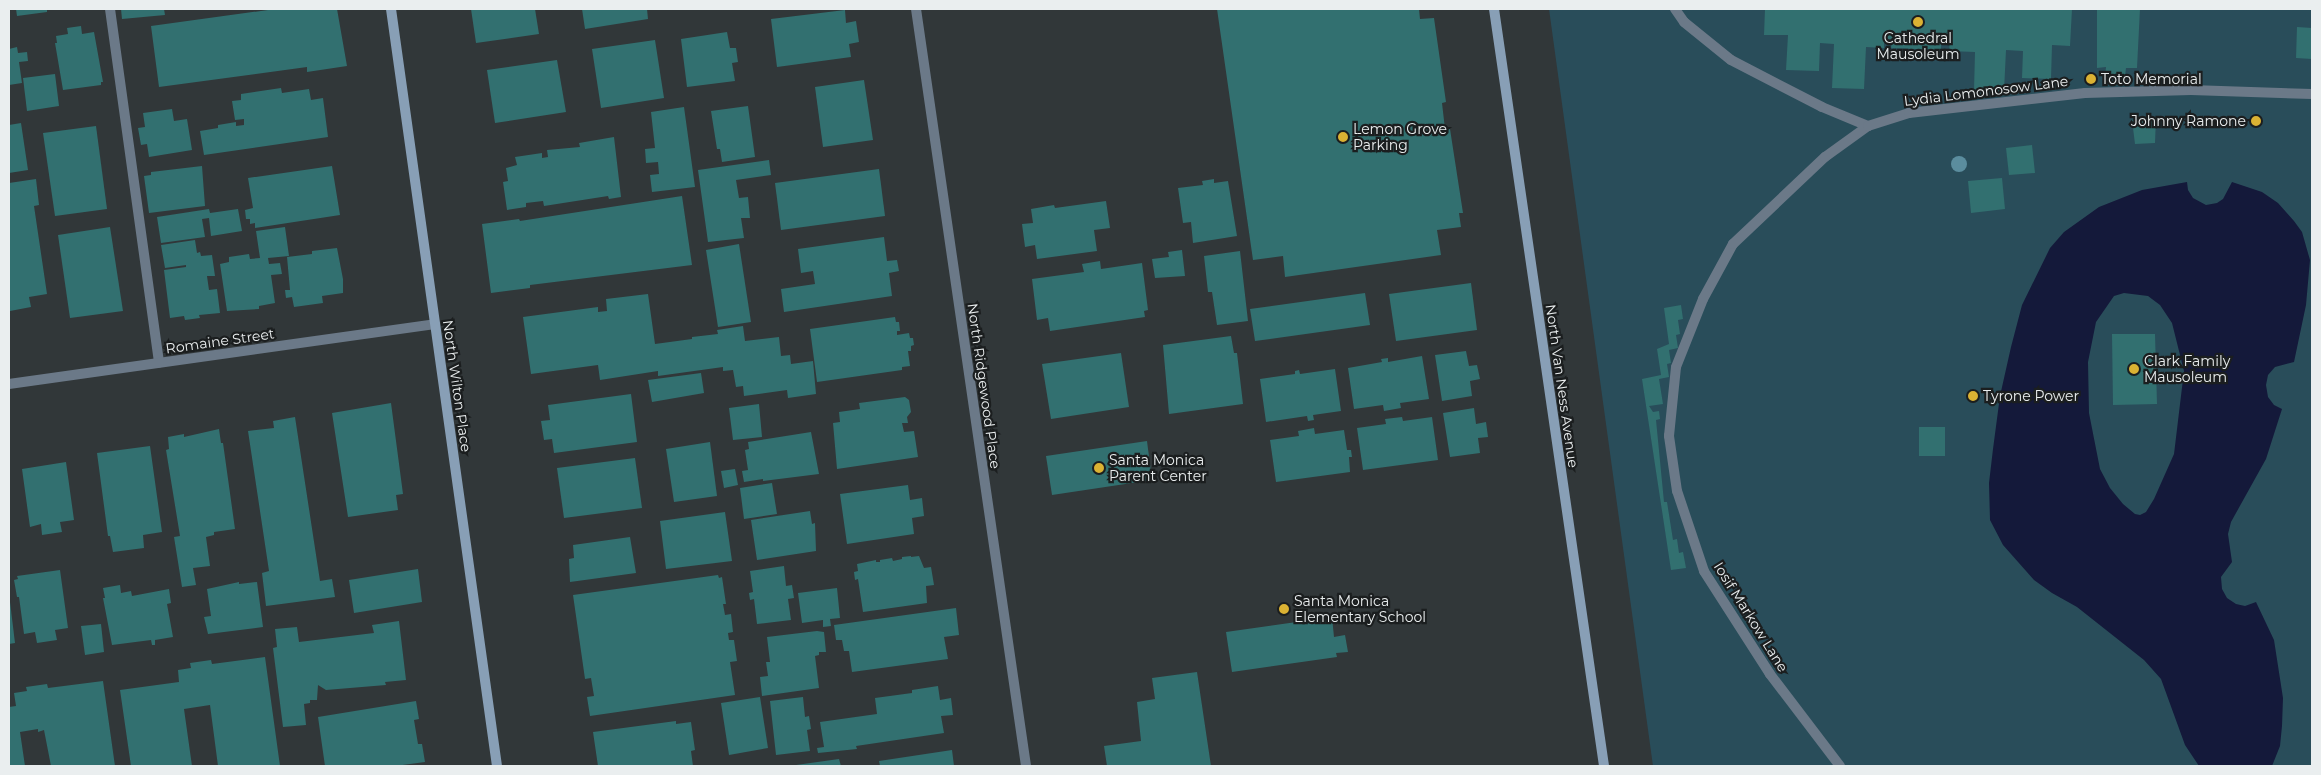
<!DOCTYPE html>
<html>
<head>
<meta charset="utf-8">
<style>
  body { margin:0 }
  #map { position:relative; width:2321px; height:775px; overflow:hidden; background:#313739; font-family:Montserrat,sans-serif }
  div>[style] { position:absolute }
  .green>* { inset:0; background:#294d5a }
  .water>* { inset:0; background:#14193a }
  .building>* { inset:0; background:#327070 }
  .lane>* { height:10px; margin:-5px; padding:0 5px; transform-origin:5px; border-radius:5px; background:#6b7988 }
  .street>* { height:10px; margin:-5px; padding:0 5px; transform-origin:5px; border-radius:5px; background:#6b7988 }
  .secondary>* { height:10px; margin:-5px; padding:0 5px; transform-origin:5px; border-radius:5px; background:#889fb6 }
  .trees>* { width:16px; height:16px; margin:-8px; border-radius:50%; background:#5b8d9e }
  .dots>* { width:14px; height:14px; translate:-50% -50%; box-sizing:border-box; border:2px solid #1b1e1f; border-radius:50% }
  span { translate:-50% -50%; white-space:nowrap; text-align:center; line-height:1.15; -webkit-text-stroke:4.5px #1b1e1f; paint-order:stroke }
  .poi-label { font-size:14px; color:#eaeeef }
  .left { translate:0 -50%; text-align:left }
  .right { translate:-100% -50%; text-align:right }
  .street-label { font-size:14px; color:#eaeeef }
  .frame { position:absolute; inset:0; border:10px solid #eaeeef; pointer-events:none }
</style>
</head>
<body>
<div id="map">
  <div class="green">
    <div style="clip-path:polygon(1549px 9px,2312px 9px,2312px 766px,1653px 766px)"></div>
  </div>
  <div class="water">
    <div style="clip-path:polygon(evenodd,2187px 182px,2188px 190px,2193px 198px,2206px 205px,2217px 203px,2223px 199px,2232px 182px,2262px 192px,2278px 203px,2294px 221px,2302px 232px,2310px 260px,2306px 305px,2294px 362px,2275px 367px,2268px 375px,2266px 385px,2268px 397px,2274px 405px,2282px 409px,2266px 459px,2231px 522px,2228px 534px,2232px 562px,2221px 577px,2222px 589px,2227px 598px,2236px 604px,2245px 606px,2256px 602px,2274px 640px,2283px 698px,2282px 726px,2280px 746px,2272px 766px,2199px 766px,2185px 745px,2161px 679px,2144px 660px,2077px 607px,2052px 593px,2034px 580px,2003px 545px,1990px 520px,1989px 483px,1993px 449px,2000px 396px,2011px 347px,2022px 305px,2050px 248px,2064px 232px,2099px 207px,2142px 190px,2187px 182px,2124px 293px,2148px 296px,2160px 305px,2172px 323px,2184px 371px,2174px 454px,2154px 499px,2146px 512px,2140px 515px,2135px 514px,2123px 504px,2110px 488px,2100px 469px,2089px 413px,2088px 362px,2096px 322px,2114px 296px,2124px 293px)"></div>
  </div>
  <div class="building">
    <div style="clip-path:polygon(16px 9px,47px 9px,47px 12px,17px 16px)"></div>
    <div style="clip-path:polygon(121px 9px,164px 9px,165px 15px,122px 19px)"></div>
    <div style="clip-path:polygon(275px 9px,337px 9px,347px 66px,307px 72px,307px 67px,159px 87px,151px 26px)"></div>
    <div style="clip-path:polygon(471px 9px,535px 9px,539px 34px,476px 43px)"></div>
    <div style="clip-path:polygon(582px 9px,647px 9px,648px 19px,585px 29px)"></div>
    <div style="clip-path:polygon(1217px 9px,1419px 9px,1420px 19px,1434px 18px,1446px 102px,1442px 103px,1445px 129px,1450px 129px,1463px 213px,1459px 213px,1461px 227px,1437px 230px,1441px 255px,1285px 277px,1283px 256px,1253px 260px)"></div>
    <div style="clip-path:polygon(1765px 9px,2072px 9px,2070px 46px,2052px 45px,2051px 79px,2022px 78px,2023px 51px,2006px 50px,2004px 91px,1974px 91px,1975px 52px,1949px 51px,1950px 41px,1941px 41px,1941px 50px,1891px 48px,1892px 39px,1884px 39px,1884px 48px,1866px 47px,1864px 89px,1832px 88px,1834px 44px,1820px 43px,1819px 71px,1786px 70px,1788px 35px,1764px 35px)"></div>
    <div style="clip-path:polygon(2097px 9px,2140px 9px,2137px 68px,2126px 68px,2125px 76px,2105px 77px,2106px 67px,2097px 68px)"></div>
    <div style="clip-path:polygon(845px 10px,846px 23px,856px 21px,859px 42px,849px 44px,851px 57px,777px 67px,771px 19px)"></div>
    <div style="clip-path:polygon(81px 26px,82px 34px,94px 32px,103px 82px,101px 82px,101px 85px,63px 90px,55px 43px,57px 43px,56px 36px,68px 34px,67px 28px)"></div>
    <div style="clip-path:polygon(2297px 27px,2312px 28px,2312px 59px,2296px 58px)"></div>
    <div style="clip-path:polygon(727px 32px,730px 48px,736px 48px,738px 62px,732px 63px,735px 81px,687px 87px,681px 39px)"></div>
    <div style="clip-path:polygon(655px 40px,664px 98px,601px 108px,592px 49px)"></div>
    <div style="clip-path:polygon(17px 47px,18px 53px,27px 52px,28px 61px,19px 62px,22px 83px,9px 85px,9px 49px)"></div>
    <div style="clip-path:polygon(557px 60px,566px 112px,495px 123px,487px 70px)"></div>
    <div style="clip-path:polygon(55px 74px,59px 106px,27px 111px,23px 78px)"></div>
    <div style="clip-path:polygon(864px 80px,873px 140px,823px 147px,815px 87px)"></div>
    <div style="clip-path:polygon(281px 88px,282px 93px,309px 89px,311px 100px,323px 98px,328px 137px,204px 155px,200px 131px,218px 128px,218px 125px,236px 122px,236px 126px,244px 125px,244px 119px,235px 120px,232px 101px,241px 100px,241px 94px)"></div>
    <div style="clip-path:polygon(748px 106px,755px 157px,722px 162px,720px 149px,717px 149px,711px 111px)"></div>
    <div style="clip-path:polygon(684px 107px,695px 187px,652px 192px,650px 175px,659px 174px,658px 162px,646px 163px,645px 149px,655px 148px,651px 112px)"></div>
    <div style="clip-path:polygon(172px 109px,174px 121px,187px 119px,192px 150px,149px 157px,147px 144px,141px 145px,138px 128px,145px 127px,143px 113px)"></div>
    <div style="clip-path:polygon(2156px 118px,2155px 143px,2135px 144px,2132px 120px)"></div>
    <div style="clip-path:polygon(21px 123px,28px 170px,9px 173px,9px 125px)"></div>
    <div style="clip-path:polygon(96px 126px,107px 209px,55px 216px,43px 133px)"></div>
    <div style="clip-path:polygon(614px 137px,621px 197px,609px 199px,608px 196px,544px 206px,543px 201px,526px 203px,526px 207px,507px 210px,503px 182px,508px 181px,506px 168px,517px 165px,515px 157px,542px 153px,542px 158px,548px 157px,547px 150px,580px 147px,579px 143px)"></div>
    <div style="clip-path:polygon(2032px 145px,2035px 173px,2009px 175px,2006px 148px)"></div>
    <div style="clip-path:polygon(769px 160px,771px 175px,736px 180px,739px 198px,748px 197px,750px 218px,741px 218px,744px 238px,708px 242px,698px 170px)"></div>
    <div style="clip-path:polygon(202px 166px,205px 206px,149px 213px,144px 176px,151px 175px,151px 172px)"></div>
    <div style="clip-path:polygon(332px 166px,340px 215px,255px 228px,255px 223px,250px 224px,250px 219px,246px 219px,245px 210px,253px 208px,248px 178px)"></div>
    <div style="clip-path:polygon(879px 169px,885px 216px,781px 230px,775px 183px)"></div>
    <div style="clip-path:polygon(2002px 178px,2005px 209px,1971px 213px,1968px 181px)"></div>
    <div style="clip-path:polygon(36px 179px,39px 205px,34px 206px,47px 294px,29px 297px,31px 307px,10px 311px,9px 183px)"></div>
    <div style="clip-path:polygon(1214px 179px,1214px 183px,1228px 181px,1237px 236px,1193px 243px,1191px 222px,1183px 223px,1178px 188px,1203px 185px,1202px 181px)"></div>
    <div style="clip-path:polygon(682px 196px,692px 265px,530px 285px,530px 288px,491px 293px,482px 224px,519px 219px,520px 221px)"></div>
    <div style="clip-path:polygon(1106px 201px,1110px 228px,1094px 230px,1097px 251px,1037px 259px,1035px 245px,1025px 247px,1022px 224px,1033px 223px,1031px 209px,1054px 205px,1055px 208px)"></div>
    <div style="clip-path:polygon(209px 209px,210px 213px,238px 209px,242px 231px,211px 236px,209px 218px,202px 219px,205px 237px,161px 243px,157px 217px)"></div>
    <div style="clip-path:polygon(110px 227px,123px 311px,70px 318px,58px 235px)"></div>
    <div style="clip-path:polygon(285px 227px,289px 256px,268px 258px,269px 264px,280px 263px,282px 274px,271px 275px,275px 303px,259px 306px,259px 309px,227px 311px,220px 264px,229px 262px,229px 257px,249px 254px,250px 259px,260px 258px,256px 231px)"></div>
    <div style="clip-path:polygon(884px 237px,887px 261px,897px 260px,899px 271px,889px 273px,892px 296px,784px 312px,781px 289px,815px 284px,813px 271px,801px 273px,798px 249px)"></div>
    <div style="clip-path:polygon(195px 240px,197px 253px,200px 252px,201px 256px,212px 255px,215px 276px,207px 276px,209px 290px,217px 289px,220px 313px,199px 315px,200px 318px,185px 320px,184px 316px,170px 318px,164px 270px,186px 267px,186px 265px,165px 268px,161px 245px)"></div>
    <div style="clip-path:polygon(739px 244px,751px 322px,718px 327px,706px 250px)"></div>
    <div style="clip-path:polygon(337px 248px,343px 279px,343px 293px,322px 296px,323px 303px,294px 307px,292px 297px,286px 298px,285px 290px,290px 290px,287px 257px,312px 254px,312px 251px)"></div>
    <div style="clip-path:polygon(1182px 250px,1185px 276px,1155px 278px,1152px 259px,1169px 257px,1168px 252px)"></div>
    <div style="clip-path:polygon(1240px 251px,1248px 321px,1217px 325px,1212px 292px,1208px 292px,1204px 256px)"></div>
    <div style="clip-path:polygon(1100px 261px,1101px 269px,1142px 263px,1148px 310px,1144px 311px,1145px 317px,1050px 331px,1048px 318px,1037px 320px,1032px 279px,1084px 272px,1082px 264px)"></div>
    <div style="clip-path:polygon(1471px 283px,1477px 330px,1396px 341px,1389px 294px)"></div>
    <div style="clip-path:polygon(1365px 293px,1370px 325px,1255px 341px,1250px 309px)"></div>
    <div style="clip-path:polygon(648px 294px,655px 344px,692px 339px,692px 337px,718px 334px,717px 330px,743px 326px,745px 341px,779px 337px,781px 356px,790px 355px,791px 364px,813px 361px,816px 394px,788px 398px,787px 390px,744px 396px,743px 386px,736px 387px,733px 370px,723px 371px,723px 367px,658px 376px,658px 371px,600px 380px,598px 365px,531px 374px,523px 317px,598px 307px,598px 312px,607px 311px,606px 299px)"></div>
    <div style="clip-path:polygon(1681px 305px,1683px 319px,1678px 320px,1680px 334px,1676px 335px,1678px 348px,1669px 350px,1671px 363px,1667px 364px,1669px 377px,1659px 379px,1663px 404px,1649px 406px,1653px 412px,1659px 411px,1660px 419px,1656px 420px,1664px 502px,1667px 502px,1673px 540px,1677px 539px,1679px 553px,1683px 552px,1686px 568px,1671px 570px,1642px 379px,1661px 375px,1657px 349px,1669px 344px,1664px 308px)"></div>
    <div style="clip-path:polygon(895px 317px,896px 322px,899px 322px,900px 331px,897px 331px,897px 335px,909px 333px,910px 338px,913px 338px,914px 345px,911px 346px,911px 351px,908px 351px,910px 366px,902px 367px,902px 370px,817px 382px,810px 329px)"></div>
    <div style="clip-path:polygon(2112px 334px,2155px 334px,2157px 404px,2113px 405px)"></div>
    <div style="clip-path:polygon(1231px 336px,1234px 353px,1237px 353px,1243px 404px,1169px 414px,1163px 345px)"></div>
    <div style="clip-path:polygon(1466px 351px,1469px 366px,1477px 365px,1480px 379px,1470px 381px,1472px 396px,1442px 401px,1435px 355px)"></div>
    <div style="clip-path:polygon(1121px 353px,1129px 407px,1051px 419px,1042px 364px)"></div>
    <div style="clip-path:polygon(1422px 356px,1429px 399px,1400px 403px,1401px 408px,1384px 411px,1383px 405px,1354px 409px,1348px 368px,1382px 362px,1381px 359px,1388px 358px,1388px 362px)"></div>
    <div style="clip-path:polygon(1335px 369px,1341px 411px,1313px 415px,1314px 420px,1308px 421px,1307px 416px,1266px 422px,1260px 379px,1295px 374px,1295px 371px,1299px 370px,1300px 374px)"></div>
    <div style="clip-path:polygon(701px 373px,704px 393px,652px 402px,648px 380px)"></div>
    <div style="clip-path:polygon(631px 394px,637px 442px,554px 453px,552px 439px,544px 440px,541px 421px,550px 420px,548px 405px)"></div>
    <div style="clip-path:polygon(905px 397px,909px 400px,911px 412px,907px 417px,908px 423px,902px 423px,904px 432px,914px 431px,918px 457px,837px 469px,833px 423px,840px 422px,839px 412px,860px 409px,859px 403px)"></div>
    <div style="clip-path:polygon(391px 403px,403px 494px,396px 495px,398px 510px,348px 517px,332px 413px)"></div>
    <div style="clip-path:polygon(759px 404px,762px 437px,733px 440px,729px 408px)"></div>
    <div style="clip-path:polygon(1474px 408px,1476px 424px,1486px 422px,1488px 437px,1478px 438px,1480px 453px,1450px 457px,1443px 413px)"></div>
    <div style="clip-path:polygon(295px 417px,320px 581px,332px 579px,335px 597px,266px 606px,262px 573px,269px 571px,248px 431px,274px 428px,273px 421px)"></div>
    <div style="clip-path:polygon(1402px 417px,1403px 421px,1432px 417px,1438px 460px,1363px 470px,1357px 428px,1386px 424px,1385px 419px)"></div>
    <div style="clip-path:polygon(1919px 427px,1945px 427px,1945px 456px,1919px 456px)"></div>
    <div style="clip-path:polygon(1314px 428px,1315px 434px,1344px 430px,1347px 450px,1351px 450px,1352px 457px,1349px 457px,1350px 472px,1276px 482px,1270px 440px,1299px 436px,1298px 431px)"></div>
    <div style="clip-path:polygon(219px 429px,221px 443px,223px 443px,235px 529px,214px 532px,214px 535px,206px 537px,210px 566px,193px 568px,196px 585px,182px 587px,174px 537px,180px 536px,166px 450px,169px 449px,168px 437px,184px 434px,184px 437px)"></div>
    <div style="clip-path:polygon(811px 432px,819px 474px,763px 481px,763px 479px,744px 482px,742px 471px,748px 470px,745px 450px,749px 449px,748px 442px)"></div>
    <div style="clip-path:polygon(1147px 441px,1152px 480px,1052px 495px,1046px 456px)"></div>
    <div style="clip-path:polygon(710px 442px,717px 496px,674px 502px,666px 449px)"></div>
    <div style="clip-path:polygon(150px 446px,162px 532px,143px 535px,144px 548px,113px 552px,110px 536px,108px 536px,97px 453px)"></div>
    <div style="clip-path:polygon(635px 458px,642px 508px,564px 518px,557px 468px)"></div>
    <div style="clip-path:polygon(66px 462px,74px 520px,60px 522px,62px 532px,42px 535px,41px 524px,30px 527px,22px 469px)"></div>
    <div style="clip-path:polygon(735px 469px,738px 485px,724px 488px,721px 471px)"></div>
    <div style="clip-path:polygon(772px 483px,777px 514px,744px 519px,740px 488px)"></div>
    <div style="clip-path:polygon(908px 485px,910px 500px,922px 498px,924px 516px,912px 518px,914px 534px,847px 544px,840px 494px)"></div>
    <div style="clip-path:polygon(810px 511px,812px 524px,815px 523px,816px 551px,757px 560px,751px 520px)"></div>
    <div style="clip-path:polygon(725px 512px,732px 561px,666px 569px,660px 521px)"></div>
    <div style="clip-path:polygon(630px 537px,636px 573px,570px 582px,569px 559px,574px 558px,573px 545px)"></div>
    <div style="clip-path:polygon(911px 556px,911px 557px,919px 556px,924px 568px,931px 567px,934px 585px,926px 586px,927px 603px,863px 612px,858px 579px,855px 580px,854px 572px,858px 571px,857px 564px,876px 560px,876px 562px,880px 562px,880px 560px,892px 558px,893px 561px,902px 559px,902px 557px)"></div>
    <div style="clip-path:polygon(784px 566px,786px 586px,792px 585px,794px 598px,788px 599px,791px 620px,757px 624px,754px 599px,750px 600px,749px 593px,753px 592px,750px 571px)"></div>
    <div style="clip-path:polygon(418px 569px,422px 602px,354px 613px,349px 580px)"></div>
    <div style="clip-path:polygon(60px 570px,68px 628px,55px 630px,57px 640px,37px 643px,35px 632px,24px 634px,19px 597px,17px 597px,14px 580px,18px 579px,17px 576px)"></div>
    <div style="clip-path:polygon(718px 575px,719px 578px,722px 577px,726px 604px,723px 604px,725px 615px,731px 614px,733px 632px,728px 633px,729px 640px,734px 640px,737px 661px,730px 662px,735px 695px,590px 716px,587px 697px,594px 696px,591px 678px,585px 679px,573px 595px)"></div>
    <div style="clip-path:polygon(239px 582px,239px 584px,257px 582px,263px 627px,208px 634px,204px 617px,211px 616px,207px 589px)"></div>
    <div style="clip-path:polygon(120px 585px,121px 593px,131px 591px,132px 596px,169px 589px,171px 603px,167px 604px,173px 637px,155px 640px,155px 645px,152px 645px,151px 640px,112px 645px,103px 598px,105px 598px,103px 588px)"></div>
    <div style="clip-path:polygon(837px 588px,840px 618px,830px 619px,831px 626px,823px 627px,823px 620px,802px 623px,798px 593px)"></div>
    <div style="clip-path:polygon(10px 602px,15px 643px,9px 644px,9px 603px)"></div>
    <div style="clip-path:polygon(956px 608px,959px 635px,944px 637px,948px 659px,852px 672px,849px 651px,844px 651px,842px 640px,836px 640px,834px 625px)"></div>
    <div style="clip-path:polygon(1332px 617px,1334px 637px,1345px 635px,1348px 652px,1336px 653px,1337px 657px,1232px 672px,1226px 632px)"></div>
    <div style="clip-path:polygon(399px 621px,406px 680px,385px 682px,386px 685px,326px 690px,318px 685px,317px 700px,310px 700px,310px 703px,304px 704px,306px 725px,283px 727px,273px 648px,277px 647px,275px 629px,297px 627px,299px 642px,374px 633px,372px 625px)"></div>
    <div style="clip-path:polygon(101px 624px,104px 652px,85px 655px,81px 626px)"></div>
    <div style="clip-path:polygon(817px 631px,824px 632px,826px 652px,819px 652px,819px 655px,815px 656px,819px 688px,762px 696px,760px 677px,768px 676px,766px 662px,770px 662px,767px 637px)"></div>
    <div style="clip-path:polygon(265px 657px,280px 766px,218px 766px,210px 705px,184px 709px,192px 766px,131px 766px,120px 690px,179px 682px,178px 670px,191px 668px,190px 663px,211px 660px,212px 664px)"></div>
    <div style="clip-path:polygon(1197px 672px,1211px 766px,1107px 766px,1104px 746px,1141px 741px,1137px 702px,1155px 699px,1152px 678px)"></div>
    <div style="clip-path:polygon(103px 681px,115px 766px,51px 766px,44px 730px,38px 732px,38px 729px,20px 732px,25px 766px,9px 766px,9px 707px,16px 706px,14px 693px,27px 691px,26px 687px,47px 684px,48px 688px)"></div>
    <div style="clip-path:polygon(938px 686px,940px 700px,951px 698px,953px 715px,941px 716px,944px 733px,856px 746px,857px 749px,818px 753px,817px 748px,824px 747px,820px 722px,877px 714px,875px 698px,912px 693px,912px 690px)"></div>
    <div style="clip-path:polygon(760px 697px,768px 748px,729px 755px,721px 703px)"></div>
    <div style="clip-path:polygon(803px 697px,805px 717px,809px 716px,811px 729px,807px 730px,810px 751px,776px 755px,770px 701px)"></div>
    <div style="clip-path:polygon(416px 701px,419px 719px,414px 720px,418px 744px,422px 744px,425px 762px,395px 766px,325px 766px,318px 717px)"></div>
    <div style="clip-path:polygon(676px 721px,676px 724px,691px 722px,695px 750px,691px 751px,693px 766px,598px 766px,593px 732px)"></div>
    <div style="clip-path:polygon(952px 750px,954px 766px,880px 766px,879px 761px)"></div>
    <div style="clip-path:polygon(839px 759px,841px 766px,796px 766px,796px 765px)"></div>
  </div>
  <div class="lane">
    <div style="left:110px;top:9px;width:357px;rotate:82.1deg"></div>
    <div style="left:1675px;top:9px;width:16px;rotate:55deg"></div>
    <div style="left:1684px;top:22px;width:60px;rotate:39deg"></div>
    <div style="left:1731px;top:60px;width:102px;rotate:27.3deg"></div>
    <div style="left:1822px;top:107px;width:50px;rotate:22.4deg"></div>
    <div style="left:1840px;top:766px;width:116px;rotate:-127.3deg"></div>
    <div style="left:1770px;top:674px;width:122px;rotate:-122.7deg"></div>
    <div style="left:1704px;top:571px;width:84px;rotate:-108.6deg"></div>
    <div style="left:1677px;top:491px;width:56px;rotate:-98.3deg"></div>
    <div style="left:1669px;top:436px;width:69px;rotate:-84.2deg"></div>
    <div style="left:1676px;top:367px;width:73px;rotate:-68.3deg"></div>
    <div style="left:1703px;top:299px;width:63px;rotate:-61.4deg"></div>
    <div style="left:1733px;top:244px;width:127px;rotate:-43.4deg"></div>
    <div style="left:1825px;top:157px;width:53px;rotate:-35.8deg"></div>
    <div style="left:1868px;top:126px;width:43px;rotate:-17.6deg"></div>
    <div style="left:1909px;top:113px;width:177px;rotate:-6.5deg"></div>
    <div style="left:2085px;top:93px;width:106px;rotate:-1.6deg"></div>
    <div style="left:2191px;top:90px;width:121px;rotate:1.9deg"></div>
  </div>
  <div class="street">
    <div style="left:916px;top:9px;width:765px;rotate:81.73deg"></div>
    <div style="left:9px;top:384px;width:430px;rotate:-8deg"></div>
  </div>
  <div class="secondary">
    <div style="left:391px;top:9px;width:764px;rotate:82.03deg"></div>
    <div style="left:1494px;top:9px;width:765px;rotate:81.73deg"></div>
  </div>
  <div class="trees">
    <div style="left:1959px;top:164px"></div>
  </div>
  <div class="dots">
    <div style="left:1918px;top:22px;background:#dbb233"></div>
    <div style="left:2091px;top:79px;background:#dbb233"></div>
    <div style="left:2256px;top:121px;background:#dbb233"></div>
    <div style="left:1343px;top:137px;background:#dbb233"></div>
    <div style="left:2134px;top:369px;background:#dbb233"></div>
    <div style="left:1973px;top:396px;background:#dbb233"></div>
    <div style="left:1099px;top:468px;background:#dbb233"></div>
    <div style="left:1284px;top:609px;background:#dbb233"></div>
  </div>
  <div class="poi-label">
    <span style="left:1918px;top:46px">Cathedral<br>Mausoleum</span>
    <span class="left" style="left:2101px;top:79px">Toto Memorial</span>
    <span class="right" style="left:2246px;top:121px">Johnny Ramone</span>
    <span class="left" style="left:1353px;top:137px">Lemon Grove<br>Parking</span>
    <span class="left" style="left:2144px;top:369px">Clark Family<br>Mausoleum</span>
    <span class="left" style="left:1983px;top:396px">Tyrone Power</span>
    <span class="left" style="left:1109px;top:468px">Santa Monica<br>Parent Center</span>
    <span class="left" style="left:1294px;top:609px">Santa Monica<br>Elementary School</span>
  </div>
  <div class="street-label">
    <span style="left:1986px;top:91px;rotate:-7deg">Lydia Lomonosow Lane</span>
    <span style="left:220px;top:341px;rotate:-8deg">Romaine Street</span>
    <span style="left:457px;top:386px;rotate:82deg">North Wilton Place</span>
    <span style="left:984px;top:386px;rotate:82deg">North Ridgewood Place</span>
    <span style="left:1562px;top:386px;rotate:82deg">North Van Ness Avenue</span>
    <span style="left:1751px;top:617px;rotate:58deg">Iosif Markow Lane</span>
  </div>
  <div class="frame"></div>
</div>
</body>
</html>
